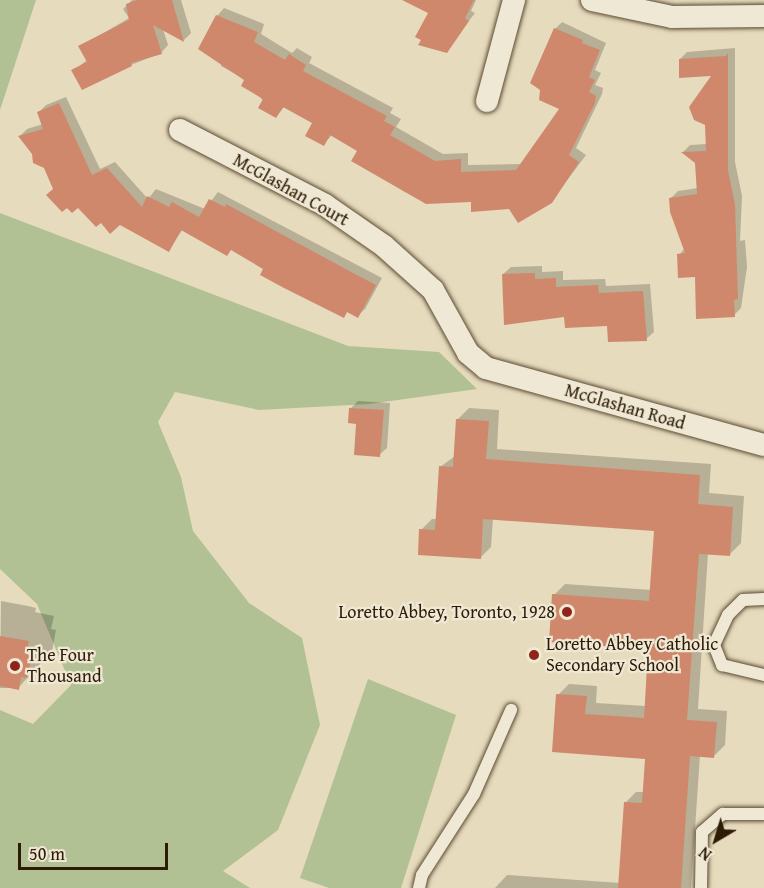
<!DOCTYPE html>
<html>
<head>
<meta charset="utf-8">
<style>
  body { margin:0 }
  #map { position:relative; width:764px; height:888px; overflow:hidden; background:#e6dbbd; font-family:"Gentium Book Plus",serif }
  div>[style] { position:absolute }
  .green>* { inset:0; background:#b1c194 }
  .shadow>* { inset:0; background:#0003 }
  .building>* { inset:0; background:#cf886b }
  .roads { filter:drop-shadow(0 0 2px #5c4b33) drop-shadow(0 0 2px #5c4b33) }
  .service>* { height:12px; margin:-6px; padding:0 6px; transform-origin:6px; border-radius:6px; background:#efe8d4 }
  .minor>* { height:22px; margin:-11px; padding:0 11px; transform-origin:11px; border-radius:11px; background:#efe8d4 }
  .dots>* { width:16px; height:16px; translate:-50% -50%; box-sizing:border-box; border:3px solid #efe8d4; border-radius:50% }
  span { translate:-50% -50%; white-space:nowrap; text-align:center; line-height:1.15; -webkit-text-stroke:4.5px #efe8d4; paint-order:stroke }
  .street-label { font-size:18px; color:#2e1b05 }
  .poi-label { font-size:18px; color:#2e1b05 }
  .right { translate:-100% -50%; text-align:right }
  .left { translate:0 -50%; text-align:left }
  .north { position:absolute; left:686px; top:810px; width:60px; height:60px; -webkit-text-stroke:4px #efe8d4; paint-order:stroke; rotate:218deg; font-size:16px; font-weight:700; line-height:24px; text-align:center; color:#2e1b05 }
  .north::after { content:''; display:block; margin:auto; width:21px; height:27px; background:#2e1b05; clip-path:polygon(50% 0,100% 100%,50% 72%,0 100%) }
  .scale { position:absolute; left:18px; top:843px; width:150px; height:27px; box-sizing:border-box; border:3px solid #2e1b05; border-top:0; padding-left:8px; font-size:18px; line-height:21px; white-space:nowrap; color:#2e1b05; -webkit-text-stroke:4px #efe8d4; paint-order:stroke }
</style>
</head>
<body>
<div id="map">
  <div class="green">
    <div style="clip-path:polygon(0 0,36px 0,0 110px)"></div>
    <div style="clip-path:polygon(0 213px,348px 346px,439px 352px,477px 389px,369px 404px,259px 410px,175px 392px,158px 422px,181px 477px,193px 531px,249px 603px,302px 638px,320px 725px,278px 830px,223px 871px,250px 888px,0 888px,0 710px,33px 724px,71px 685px,37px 604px,0 569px)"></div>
    <div style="clip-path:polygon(368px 679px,456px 715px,401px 888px,329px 888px,300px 878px)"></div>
  </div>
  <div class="shadow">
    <div style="clip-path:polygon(132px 0,181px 0,191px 33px,184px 40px,163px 29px,168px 45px,161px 53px,131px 65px,73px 71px,87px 60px,80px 47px,129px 18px,123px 9px)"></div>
    <div style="clip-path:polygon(406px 0,476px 0,471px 11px,475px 13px,446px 51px,420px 44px,430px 12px)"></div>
    <div style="clip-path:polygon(224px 8px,264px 24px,261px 34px,292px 53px,297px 48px,312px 57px,309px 63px,393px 108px,390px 113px,401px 119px,396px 127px,443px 154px,468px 153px,468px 165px,523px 164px,561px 108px,555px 29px,562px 22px,606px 43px,595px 70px,601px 73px,595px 85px,603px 88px,602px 94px,576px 148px,586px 155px,551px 202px,510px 208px,472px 201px,332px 135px,324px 144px,314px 123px,285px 106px,276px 117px,246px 80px,221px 66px,217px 16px)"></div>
    <div style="clip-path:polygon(735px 48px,735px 162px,742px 196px,740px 241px,745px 240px,747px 267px,741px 308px,734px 315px,679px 255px,685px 248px,671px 198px,678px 191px,698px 188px,697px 163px,683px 152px,690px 145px,707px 144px,714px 75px,680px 59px,687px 52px)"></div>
    <div style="clip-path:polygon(66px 97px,100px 169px,115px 162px,148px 199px,156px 189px,205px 209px,218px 192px,382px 278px,365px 309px,357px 316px,348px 311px,343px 316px,232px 249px,183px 229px,169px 250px,119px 223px,101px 221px,55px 189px,45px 167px,20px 136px,27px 129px,43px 124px,38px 113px,46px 105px)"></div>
    <div style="clip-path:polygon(542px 266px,542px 272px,563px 271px,563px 280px,605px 279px,606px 286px,650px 284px,654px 332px,646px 339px,609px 324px,566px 316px,503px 274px,511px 267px)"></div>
    <div style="clip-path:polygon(358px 401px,390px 403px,387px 448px,379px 455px,351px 408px)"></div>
    <div style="clip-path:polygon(469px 408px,499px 410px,497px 449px,711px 464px,709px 493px,744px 496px,741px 543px,730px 554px,708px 553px,698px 709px,727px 711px,725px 745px,714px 756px,700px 755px,691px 888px,495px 888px,507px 875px,620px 883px,625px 803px,636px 792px,644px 792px,647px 757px,554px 750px,558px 695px,569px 684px,597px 686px,596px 703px,646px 706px,650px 648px,554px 595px,565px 584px,652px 590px,656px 530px,493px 518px,491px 547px,480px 558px,421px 530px,432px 519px,437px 519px,440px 467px,455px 456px,458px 419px)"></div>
    <div style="clip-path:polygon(1px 601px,28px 606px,36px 608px,35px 612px,54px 616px,51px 629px,56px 630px,52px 651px,18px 688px,0 688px)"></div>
  </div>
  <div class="building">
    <div style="clip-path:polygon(137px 0,172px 0,184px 42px,153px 25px,162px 54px,131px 63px,132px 66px,82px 90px,71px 70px,87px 62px,78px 46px,129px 20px,126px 4px)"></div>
    <div style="clip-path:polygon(402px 0,474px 0,465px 18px,469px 21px,447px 53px,418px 45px,421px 40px,415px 37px,428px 13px)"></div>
    <div style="clip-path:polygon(216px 15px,258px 32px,254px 42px,285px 60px,289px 54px,306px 65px,303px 71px,387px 116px,384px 121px,395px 127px,390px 135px,435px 161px,461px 159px,461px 172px,516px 170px,559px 109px,539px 100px,540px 90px,530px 83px,554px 28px,583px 40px,582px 43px,600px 50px,589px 77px,595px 80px,589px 92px,596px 96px,595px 103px,569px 155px,579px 162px,552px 203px,518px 223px,509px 209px,471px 212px,471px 202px,426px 204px,351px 161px,357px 151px,330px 135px,324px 146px,305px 136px,312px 123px,283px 107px,276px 118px,258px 108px,263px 99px,241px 86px,244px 80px,198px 49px)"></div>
    <div style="clip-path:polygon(728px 53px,728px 170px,735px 205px,738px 299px,734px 300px,735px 317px,696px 319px,695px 277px,678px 278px,677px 254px,685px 253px,670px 212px,669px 198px,697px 194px,695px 163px,681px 152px,706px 151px,705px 125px,694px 120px,689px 107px,711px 76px,679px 78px,679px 59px,726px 56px)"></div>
    <div style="clip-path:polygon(59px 103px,92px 175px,107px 168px,142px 207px,147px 196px,169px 207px,172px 202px,199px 217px,209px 199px,225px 207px,226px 204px,353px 273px,376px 285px,358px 318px,347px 312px,344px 318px,284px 288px,260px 275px,263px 269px,231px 250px,227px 256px,181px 230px,169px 252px,120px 225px,110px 234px,101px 223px,96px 227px,78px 208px,72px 213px,67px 208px,62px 212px,46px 195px,53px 189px,44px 168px,33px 163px,32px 154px,18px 136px,43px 129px,37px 112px)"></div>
    <div style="clip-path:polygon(535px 273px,535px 279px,556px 278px,556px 287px,598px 285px,599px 293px,643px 291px,647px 341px,608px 342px,607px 326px,565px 328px,564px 317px,504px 325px,502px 274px)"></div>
    <div style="clip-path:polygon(349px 408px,384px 410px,380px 457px,354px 455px,356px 424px,348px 423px)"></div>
    <div style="clip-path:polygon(456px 419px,489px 421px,486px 459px,700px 475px,698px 504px,733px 507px,730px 556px,699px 554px,687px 720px,717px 722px,714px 758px,690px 756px,681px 888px,618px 888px,624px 802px,642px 803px,645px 759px,552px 752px,556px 694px,587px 696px,585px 714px,644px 718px,648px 649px,549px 642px,552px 594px,649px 601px,654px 531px,483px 519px,481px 559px,418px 555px,419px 529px,435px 530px,439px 466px,453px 467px)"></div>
    <div style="clip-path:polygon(0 636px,29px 641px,26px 654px,32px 655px,27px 678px,21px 677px,19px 690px,0 686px)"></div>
  </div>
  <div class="roads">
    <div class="service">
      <div style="left:764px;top:599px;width:21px;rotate:177deg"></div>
      <div style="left:743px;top:600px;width:21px;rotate:135deg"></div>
      <div style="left:728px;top:615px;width:33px;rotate:115deg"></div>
      <div style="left:714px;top:645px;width:22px;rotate:68deg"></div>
      <div style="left:722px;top:665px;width:43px;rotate:13.4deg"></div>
      <div style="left:419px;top:888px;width:13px;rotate:-77deg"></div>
      <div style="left:422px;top:875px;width:96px;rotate:-57.3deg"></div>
      <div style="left:474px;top:794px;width:92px;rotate:-66.2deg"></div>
      <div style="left:701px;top:888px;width:56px;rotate:-89deg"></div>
      <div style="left:702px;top:832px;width:28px;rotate:-41deg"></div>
      <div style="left:723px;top:814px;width:41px"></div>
    </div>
    <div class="minor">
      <div style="left:592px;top:0;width:82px;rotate:12deg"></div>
      <div style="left:672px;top:17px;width:92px;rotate:-0.6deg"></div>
      <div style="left:487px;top:101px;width:105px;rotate:-75deg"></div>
      <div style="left:180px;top:130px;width:163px;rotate:27.3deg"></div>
      <div style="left:325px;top:205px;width:72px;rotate:34.8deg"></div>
      <div style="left:384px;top:246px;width:66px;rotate:41.9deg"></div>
      <div style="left:433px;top:290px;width:72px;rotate:60.9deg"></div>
      <div style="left:468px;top:353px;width:23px;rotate:40deg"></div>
      <div style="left:486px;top:368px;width:288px;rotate:15.5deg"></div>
    </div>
  </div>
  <div class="dots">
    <div style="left:567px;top:612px;background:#8f2418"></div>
    <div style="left:534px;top:655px;background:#8f2418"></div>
    <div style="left:15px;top:666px;background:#8f2418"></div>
  </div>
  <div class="street-label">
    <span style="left:291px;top:190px;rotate:29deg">McGlashan Court</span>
    <span style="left:625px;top:407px;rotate:16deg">McGlashan Road</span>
  </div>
  <div class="poi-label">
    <span class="right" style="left:555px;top:612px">Loretto Abbey, Toronto, 1928</span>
    <span class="left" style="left:546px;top:655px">Loretto Abbey Catholic<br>Secondary School</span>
    <span class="left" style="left:27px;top:666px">The Four<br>Thousand</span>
  </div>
  <div class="north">N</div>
  <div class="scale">50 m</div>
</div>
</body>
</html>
